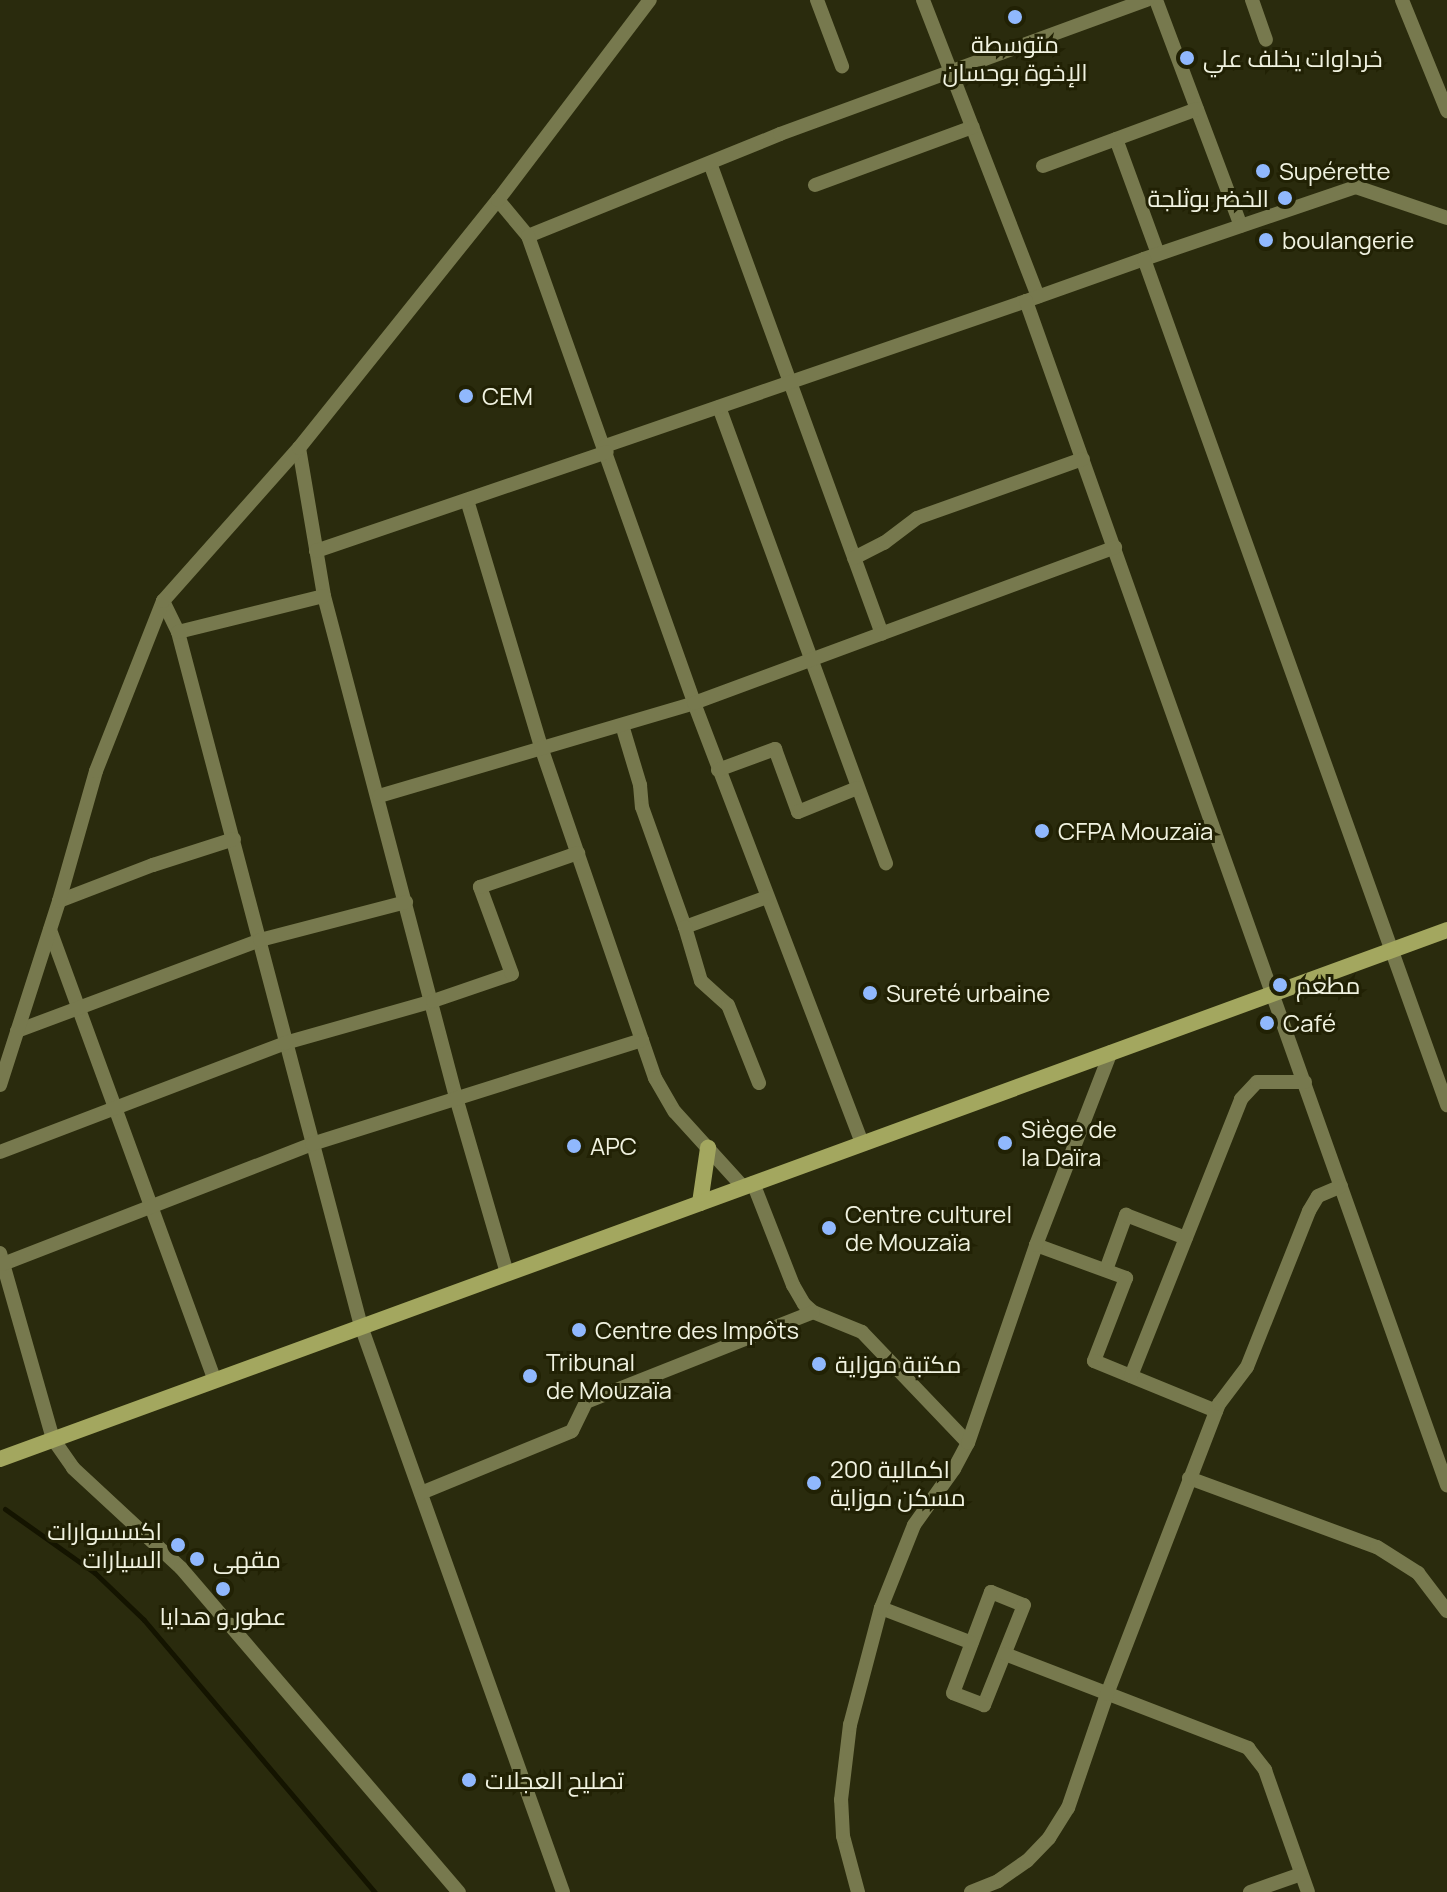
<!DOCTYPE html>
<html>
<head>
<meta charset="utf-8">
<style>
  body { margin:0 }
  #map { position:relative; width:1447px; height:1892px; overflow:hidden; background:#2a2b0d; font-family:Manrope,Cairo,sans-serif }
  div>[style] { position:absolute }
  .stream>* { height:5px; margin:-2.5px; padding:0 2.5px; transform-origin:2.5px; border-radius:2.5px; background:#141400 }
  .street>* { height:14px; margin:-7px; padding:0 7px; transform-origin:7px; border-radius:7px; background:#77794e }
  .secondary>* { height:16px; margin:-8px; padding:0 8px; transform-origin:8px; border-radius:8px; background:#a3a75f }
  .dots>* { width:22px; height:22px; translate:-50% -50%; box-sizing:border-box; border:4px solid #212104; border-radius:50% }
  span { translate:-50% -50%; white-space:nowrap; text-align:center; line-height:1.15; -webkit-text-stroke:6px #212104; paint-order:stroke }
  .poi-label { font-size:24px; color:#f0f2e0 }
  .left { translate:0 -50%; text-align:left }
  .right { translate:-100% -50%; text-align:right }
</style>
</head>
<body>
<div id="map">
  <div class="stream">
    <div style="left:5px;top:1509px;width:110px;rotate:35.4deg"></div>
    <div style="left:95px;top:1573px;width:68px;rotate:43.8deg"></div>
    <div style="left:144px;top:1620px;width:357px;rotate:49.7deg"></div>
  </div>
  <div class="street">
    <div style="left:817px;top:0;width:71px;rotate:69.3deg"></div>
    <div style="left:923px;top:0;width:318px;rotate:68.8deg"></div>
    <div style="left:1156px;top:0;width:241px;rotate:69.4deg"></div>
    <div style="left:1252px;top:0;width:42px;rotate:70.7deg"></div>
    <div style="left:1402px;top:0;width:120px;rotate:67.9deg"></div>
    <div style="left:1116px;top:139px;width:122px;rotate:69.9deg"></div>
    <div style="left:710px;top:163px;width:501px;rotate:69.94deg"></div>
    <div style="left:1043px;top:166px;width:164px;rotate:-20.3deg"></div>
    <div style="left:815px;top:185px;width:168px;rotate:-20.2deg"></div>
    <div style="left:498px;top:200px;width:47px;rotate:50.2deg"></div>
    <div style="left:528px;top:236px;width:272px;rotate:-22deg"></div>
    <div style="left:780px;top:134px;width:391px;rotate:-20.1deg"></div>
    <div style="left:528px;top:236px;width:496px;rotate:70.4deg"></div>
    <div style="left:694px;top:703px;width:471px;rotate:69.1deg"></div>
    <div style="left:1144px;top:259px;width:224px;rotate:-18.8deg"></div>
    <div style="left:1356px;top:187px;width:96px;rotate:18.8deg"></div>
    <div style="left:1026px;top:301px;width:125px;rotate:-19.6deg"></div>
    <div style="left:1144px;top:259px;width:899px;rotate:70.29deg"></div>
    <div style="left:719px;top:407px;width:486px;rotate:69.9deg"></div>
    <div style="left:605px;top:446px;width:445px;rotate:-19deg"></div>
    <div style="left:1026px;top:301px;width:1257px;rotate:70.43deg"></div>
    <div style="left:299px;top:448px;width:150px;rotate:80.4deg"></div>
    <div style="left:324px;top:596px;width:522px;rotate:75.25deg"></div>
    <div style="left:457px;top:1101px;width:179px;rotate:73.8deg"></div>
    <div style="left:467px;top:500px;width:261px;rotate:73.3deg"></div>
    <div style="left:542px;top:750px;width:347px;rotate:71deg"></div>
    <div style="left:655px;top:1078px;width:39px;rotate:60deg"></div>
    <div style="left:675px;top:1112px;width:101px;rotate:47.8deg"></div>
    <div style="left:316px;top:551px;width:307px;rotate:-18.8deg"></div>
    <div style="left:854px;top:558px;width:34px;rotate:-27deg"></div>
    <div style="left:884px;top:543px;width:41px;rotate:-37.1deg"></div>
    <div style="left:917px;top:518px;width:176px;rotate:-19.6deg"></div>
    <div style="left:163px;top:601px;width:34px;rotate:64deg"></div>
    <div style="left:178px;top:632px;width:718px;rotate:75.23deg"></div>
    <div style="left:361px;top:1326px;width:601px;rotate:70.36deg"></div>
    <div style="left:178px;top:632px;width:150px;rotate:-13.9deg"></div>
    <div style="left:622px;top:725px;width:63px;rotate:73.3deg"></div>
    <div style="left:640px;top:785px;width:22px;rotate:85deg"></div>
    <div style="left:642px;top:807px;width:127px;rotate:70.3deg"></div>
    <div style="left:685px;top:927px;width:87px;rotate:-20.1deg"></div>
    <div style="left:718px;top:770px;width:61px;rotate:-20.2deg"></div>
    <div style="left:775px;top:749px;width:67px;rotate:69.9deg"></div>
    <div style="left:798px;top:812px;width:64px;rotate:-22.1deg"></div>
    <div style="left:379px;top:796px;width:328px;rotate:-16.4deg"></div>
    <div style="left:694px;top:703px;width:449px;rotate:-20.3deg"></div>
    <div style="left:59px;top:901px;width:101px;rotate:-21deg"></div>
    <div style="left:153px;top:865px;width:85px;rotate:-17.8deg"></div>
    <div style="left:685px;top:927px;width:56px;rotate:73.5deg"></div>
    <div style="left:701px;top:981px;width:36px;rotate:42deg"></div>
    <div style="left:728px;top:1005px;width:84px;rotate:68.3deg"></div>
    <div style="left:50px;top:930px;width:479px;rotate:69.9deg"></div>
    <div style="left:17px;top:1031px;width:259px;rotate:-20.5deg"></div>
    <div style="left:260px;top:940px;width:151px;rotate:-14.6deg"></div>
    <div style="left:0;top:1085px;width:193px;rotate:-72.2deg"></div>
    <div style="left:59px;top:901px;width:135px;rotate:-74.1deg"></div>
    <div style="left:96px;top:771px;width:183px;rotate:-68.5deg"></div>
    <div style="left:163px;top:601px;width:205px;rotate:-48.4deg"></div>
    <div style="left:299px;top:448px;width:318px;rotate:-51.3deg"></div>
    <div style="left:498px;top:200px;width:251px;rotate:-52.8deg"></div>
    <div style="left:0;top:1152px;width:305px;rotate:-20.9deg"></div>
    <div style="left:285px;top:1043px;width:154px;rotate:-15.8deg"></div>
    <div style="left:433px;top:1001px;width:83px;rotate:-18.9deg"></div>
    <div style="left:512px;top:974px;width:93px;rotate:-110.2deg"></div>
    <div style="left:480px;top:887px;width:104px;rotate:-19.1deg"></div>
    <div style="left:753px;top:1183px;width:110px;rotate:68.6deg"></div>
    <div style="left:793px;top:1285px;width:22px;rotate:60deg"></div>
    <div style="left:804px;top:1304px;width:12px;rotate:42deg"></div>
    <div style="left:813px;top:1312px;width:53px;rotate:22.2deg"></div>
    <div style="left:862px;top:1332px;width:153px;rotate:46.3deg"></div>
    <div style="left:1036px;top:1245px;width:96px;rotate:20.1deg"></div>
    <div style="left:1126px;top:1278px;width:89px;rotate:111.1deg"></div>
    <div style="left:1094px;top:1361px;width:132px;rotate:22.3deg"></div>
    <div style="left:0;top:1253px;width:193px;rotate:74.1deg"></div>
    <div style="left:53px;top:1439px;width:35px;rotate:55deg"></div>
    <div style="left:73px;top:1468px;width:147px;rotate:42.8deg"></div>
    <div style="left:181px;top:1568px;width:427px;rotate:49.4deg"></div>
    <div style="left:3px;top:1264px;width:331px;rotate:-21.2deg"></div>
    <div style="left:312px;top:1144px;width:346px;rotate:-17.5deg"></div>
    <div style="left:1106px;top:1270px;width:59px;rotate:-70deg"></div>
    <div style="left:1126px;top:1215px;width:64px;rotate:21deg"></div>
    <div style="left:1131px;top:1376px;width:298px;rotate:-68.3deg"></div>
    <div style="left:1241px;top:1099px;width:23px;rotate:-47deg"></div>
    <div style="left:1257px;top:1082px;width:48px"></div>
    <div style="left:1189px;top:1478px;width:200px;rotate:20.2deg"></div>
    <div style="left:1377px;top:1547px;width:49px;rotate:32.4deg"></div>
    <div style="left:1418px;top:1573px;width:48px;rotate:52.7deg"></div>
    <div style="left:421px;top:1493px;width:163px;rotate:-22.3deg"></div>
    <div style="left:572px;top:1431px;width:32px;rotate:-64deg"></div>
    <div style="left:586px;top:1402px;width:244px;rotate:-21.6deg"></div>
    <div style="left:991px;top:1592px;width:35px;rotate:22deg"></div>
    <div style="left:1024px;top:1605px;width:108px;rotate:111.8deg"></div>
    <div style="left:984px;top:1705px;width:33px;rotate:-159deg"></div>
    <div style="left:953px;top:1693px;width:108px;rotate:-69.4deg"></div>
    <div style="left:881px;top:1608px;width:97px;rotate:21deg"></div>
    <div style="left:1005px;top:1654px;width:261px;rotate:21.1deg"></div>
    <div style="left:1248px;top:1748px;width:28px;rotate:52deg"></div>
    <div style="left:1265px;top:1770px;width:129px;rotate:70.6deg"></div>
    <div style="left:858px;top:1892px;width:58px;rotate:-105deg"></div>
    <div style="left:843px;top:1836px;width:36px;rotate:-93deg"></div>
    <div style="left:841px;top:1800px;width:76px;rotate:-83.2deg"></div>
    <div style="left:850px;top:1725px;width:121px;rotate:-75.2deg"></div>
    <div style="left:881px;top:1608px;width:89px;rotate:-68.3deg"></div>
    <div style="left:914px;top:1525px;width:69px;rotate:-54.5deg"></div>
    <div style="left:954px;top:1469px;width:30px;rotate:-62deg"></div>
    <div style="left:968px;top:1443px;width:209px;rotate:-71deg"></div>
    <div style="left:1036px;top:1245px;width:207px;rotate:-68.8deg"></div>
    <div style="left:971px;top:1892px;width:29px;rotate:-22deg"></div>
    <div style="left:998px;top:1881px;width:35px;rotate:-35deg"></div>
    <div style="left:1027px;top:1861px;width:32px;rotate:-46deg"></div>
    <div style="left:1049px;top:1838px;width:36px;rotate:-58deg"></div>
    <div style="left:1068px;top:1808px;width:120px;rotate:-71.1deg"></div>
    <div style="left:1107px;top:1694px;width:311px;rotate:-68.9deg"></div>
    <div style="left:1219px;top:1404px;width:46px;rotate:-52.9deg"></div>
    <div style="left:1247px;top:1367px;width:168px;rotate:-68.3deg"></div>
    <div style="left:1309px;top:1211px;width:17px;rotate:-59deg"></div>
    <div style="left:1318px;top:1196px;width:25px;rotate:-23deg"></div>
    <div style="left:1250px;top:1892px;width:54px;rotate:-19.4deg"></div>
  </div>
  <div class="secondary">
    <div style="left:700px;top:1203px;width:56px;rotate:-81.7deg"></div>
    <div style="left:0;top:1459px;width:1541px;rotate:-20.08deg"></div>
  </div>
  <div class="dots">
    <div style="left:1015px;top:17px;background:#90b8fd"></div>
    <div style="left:1187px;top:58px;background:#90b8fd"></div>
    <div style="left:1263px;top:171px;background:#90b8fd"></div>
    <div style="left:1285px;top:198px;background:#90b8fd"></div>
    <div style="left:1266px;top:240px;background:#90b8fd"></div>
    <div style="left:466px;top:396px;background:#90b8fd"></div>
    <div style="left:1042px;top:831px;background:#90b8fd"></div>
    <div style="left:1280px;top:985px;background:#90b8fd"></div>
    <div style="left:870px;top:993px;background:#90b8fd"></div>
    <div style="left:1267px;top:1023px;background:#90b8fd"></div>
    <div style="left:1005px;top:1143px;background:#90b8fd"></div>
    <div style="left:574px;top:1146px;background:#90b8fd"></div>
    <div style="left:829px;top:1228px;background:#90b8fd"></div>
    <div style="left:579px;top:1330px;background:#90b8fd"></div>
    <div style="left:819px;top:1364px;background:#90b8fd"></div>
    <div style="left:530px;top:1376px;background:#90b8fd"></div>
    <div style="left:814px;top:1483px;background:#90b8fd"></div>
    <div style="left:178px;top:1545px;background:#90b8fd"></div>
    <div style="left:197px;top:1559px;background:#90b8fd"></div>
    <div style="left:223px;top:1589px;background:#90b8fd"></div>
    <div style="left:469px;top:1780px;background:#90b8fd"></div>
  </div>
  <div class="poi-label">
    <span style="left:1015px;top:58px">متوسطة<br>الإخوة بوحسان</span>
    <span class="left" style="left:1203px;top:58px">خرداوات يخلف علي</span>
    <span class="left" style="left:1279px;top:171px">Supérette</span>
    <span class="right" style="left:1269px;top:198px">الخضر بوثلجة</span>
    <span class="left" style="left:1282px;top:240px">boulangerie</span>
    <span class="left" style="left:482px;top:396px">CEM</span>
    <span class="left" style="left:1058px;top:831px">CFPA Mouzaïa</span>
    <span class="left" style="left:1296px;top:985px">مطعم</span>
    <span class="left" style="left:886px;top:993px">Sureté urbaine</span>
    <span class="left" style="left:1283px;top:1023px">Café</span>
    <span class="left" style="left:1021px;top:1143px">Siège de<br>la Daïra</span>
    <span class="left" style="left:590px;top:1146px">APC</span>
    <span class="left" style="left:845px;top:1228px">Centre culturel<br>de Mouzaïa</span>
    <span class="left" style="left:595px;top:1330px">Centre des Impôts</span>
    <span class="left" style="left:546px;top:1376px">Tribunal<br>de Mouzaïa</span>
    <span class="left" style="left:835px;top:1364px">مكتبة موزاية</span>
    <span class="left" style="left:830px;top:1483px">اكمالية 200<br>مسكن موزاية</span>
    <span class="right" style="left:162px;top:1545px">اكسسوارات<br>السيارات</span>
    <span class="left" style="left:213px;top:1559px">مقهى</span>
    <span style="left:223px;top:1616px">عطور و هدايا</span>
    <span class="left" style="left:485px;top:1780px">تصليح العجلات</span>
  </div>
</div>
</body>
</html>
